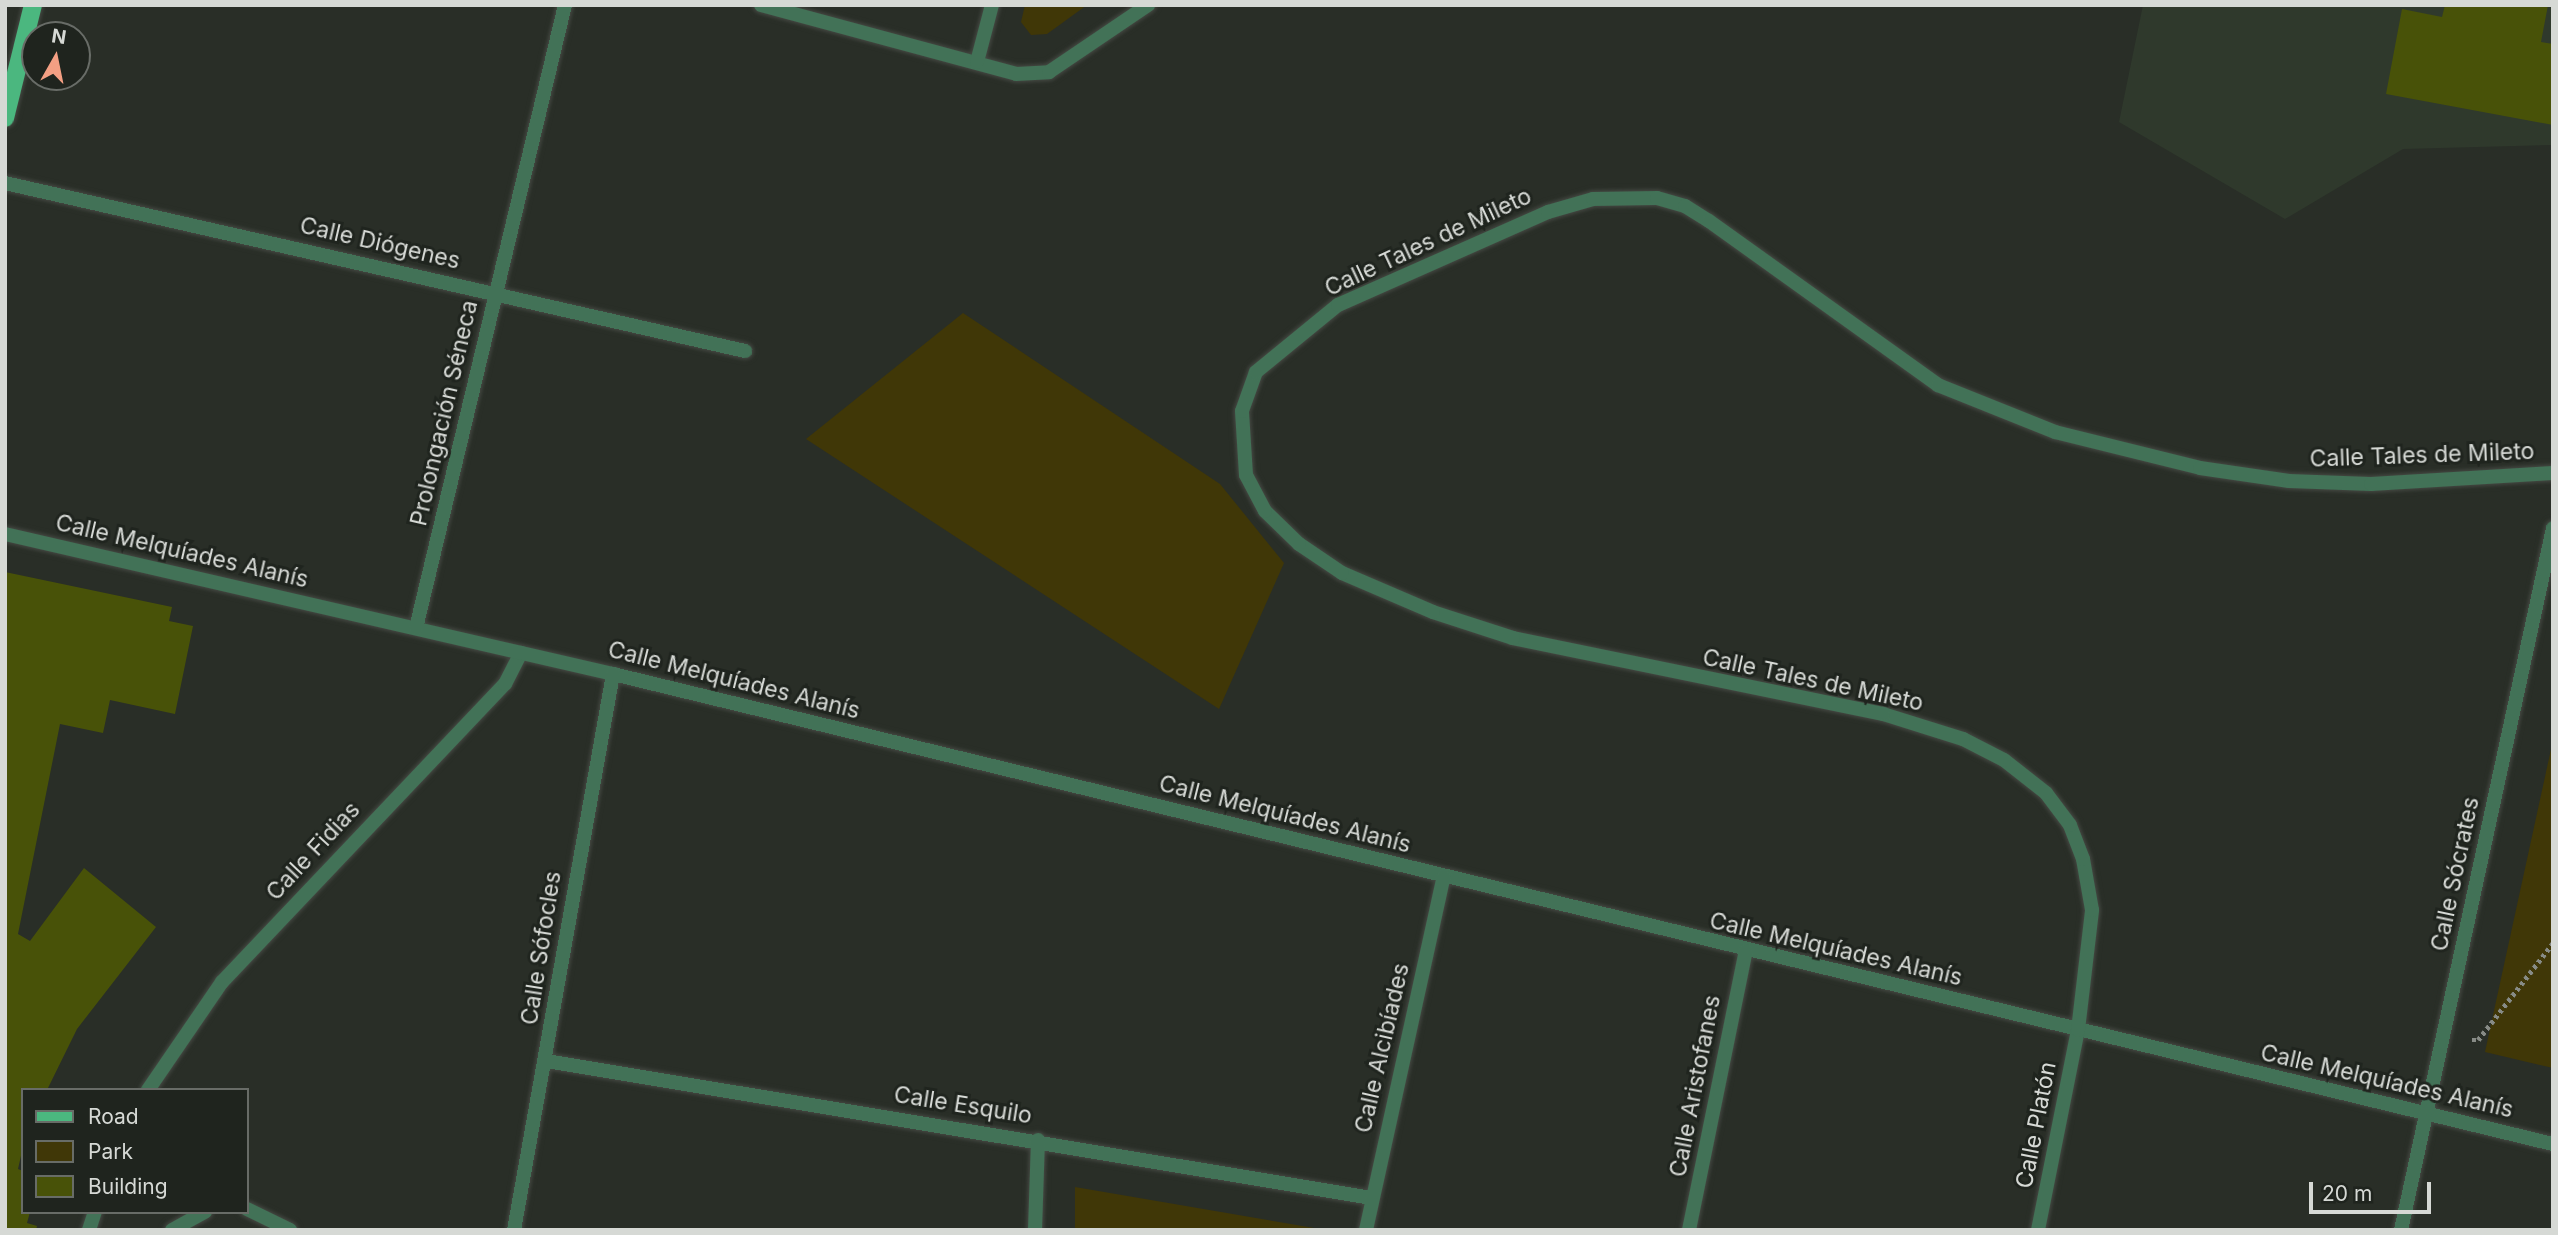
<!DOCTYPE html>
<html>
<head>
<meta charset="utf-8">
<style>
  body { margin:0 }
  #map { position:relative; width:2558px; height:1235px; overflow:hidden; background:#292e27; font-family:Inter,sans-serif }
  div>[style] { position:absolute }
  .built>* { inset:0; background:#2f392c }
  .green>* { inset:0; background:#403707 }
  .building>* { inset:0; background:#485208 }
  .path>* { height:4.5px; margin-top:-2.25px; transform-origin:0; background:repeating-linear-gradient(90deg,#878b86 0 3.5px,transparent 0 7px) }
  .roads { filter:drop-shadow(0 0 2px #454943) drop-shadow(0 0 2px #454943) }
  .service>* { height:14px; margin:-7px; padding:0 7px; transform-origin:7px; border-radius:7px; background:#427257 }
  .minor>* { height:14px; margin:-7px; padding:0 7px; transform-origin:7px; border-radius:7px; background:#427257 }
  .primary>* { height:18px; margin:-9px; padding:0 9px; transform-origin:9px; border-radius:9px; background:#4bb77f }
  span { translate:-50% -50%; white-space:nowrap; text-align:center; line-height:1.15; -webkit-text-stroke:6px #1f241e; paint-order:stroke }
  .street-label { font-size:23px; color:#d6d9d5 }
  .frame { position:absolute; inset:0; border:7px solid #d6d9d5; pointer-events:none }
  .legend { position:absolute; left:21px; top:1088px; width:228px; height:126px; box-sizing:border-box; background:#1f241e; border:2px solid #686c67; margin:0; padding:9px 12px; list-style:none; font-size:21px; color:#d6d9d5 }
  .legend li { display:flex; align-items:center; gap:14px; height:35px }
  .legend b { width:35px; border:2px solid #686c67 }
  .north { position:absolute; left:21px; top:21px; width:70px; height:70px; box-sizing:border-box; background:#1f241e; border:2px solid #686c67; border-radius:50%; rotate:9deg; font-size:19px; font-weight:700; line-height:28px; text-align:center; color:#d6d9d5 }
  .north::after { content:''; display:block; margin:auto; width:24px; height:32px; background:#f39f83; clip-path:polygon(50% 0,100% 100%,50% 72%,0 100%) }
  .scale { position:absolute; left:2309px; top:1182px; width:122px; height:32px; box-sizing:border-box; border:4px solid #d6d9d5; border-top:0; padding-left:9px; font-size:21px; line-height:24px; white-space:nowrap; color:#d6d9d5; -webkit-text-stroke:5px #1f241e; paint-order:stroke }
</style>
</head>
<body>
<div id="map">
  <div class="built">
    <div style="clip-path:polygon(2143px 5px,2553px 5px,2553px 145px,2403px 149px,2285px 219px,2119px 122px)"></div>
  </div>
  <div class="green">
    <div style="clip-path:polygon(1025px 5px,1087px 5px,1047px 34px,1031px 35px,1021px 22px)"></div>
    <div style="clip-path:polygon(963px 313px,1220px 484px,1284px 563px,1219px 709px,806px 439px)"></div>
    <div style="clip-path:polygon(2553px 740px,2553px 1068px,2485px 1052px)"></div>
    <div style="clip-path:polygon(1075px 1187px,1326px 1230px,1075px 1230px)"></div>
  </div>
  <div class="building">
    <div style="clip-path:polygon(2445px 5px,2548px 5px,2541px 42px,2553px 44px,2553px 125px,2386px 94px,2402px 9px,2442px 17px)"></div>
    <div style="clip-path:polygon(5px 572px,172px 607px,169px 621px,193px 626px,175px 714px,110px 700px,103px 733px,60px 724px,18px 934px,30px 941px,84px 868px,156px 927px,77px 1029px,47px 1090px,23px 1090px,23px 1147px,18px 1169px,23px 1171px,23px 1212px,30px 1212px,27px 1223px,37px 1226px,36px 1230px,5px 1230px)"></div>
  </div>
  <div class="path">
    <div style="left:2472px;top:1040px;width:6px"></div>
    <div style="left:2478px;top:1040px;width:123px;rotate:-52.3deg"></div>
  </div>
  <div class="roads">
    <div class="service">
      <div style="left:148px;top:1090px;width:131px;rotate:-55.6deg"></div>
      <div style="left:222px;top:982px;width:411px;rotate:-46.5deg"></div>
      <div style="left:505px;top:684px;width:35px;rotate:-63deg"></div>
      <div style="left:247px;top:1209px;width:48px;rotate:26deg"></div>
      <div style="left:89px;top:1230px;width:19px;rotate:-72deg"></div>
      <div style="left:172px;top:1230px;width:38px;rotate:-29deg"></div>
    </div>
    <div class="minor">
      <div style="left:761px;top:5px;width:264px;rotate:15.1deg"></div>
      <div style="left:1016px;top:74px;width:33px;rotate:-3deg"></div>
      <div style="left:1049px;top:72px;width:120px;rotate:-34.1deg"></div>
      <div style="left:977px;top:62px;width:59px;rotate:-75.3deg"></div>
      <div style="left:5px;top:183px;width:759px;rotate:12.79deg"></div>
      <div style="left:5px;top:534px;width:624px;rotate:12.97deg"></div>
      <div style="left:613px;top:674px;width:1996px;rotate:13.62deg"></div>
      <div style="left:416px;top:628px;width:641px;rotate:-76.55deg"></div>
      <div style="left:546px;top:1061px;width:837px;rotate:9.42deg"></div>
      <div style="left:514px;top:1230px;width:565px;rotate:-79.9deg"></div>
      <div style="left:1035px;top:1230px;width:90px;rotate:-88.1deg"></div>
      <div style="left:1366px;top:1230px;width:362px;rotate:-77.6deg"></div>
      <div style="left:1689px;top:1230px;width:285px;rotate:-78.5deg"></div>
      <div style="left:2038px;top:1230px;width:204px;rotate:-78.7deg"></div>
      <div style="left:2078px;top:1030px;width:121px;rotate:-83.3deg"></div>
      <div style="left:2092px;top:910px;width:52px;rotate:-100deg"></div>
      <div style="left:2083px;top:859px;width:36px;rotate:-111deg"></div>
      <div style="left:2070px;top:825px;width:40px;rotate:-127deg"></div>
      <div style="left:2046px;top:793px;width:53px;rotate:-141.8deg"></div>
      <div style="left:2004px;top:760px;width:46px;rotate:-152.9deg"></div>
      <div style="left:1963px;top:739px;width:84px;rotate:-162.6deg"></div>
      <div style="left:1883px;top:714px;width:378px;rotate:-168.4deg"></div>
      <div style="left:1513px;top:638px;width:84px;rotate:-162deg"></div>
      <div style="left:1433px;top:612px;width:99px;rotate:-156.8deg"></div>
      <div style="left:1342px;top:573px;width:52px;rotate:-146deg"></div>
      <div style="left:1299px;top:544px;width:47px;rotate:-135.9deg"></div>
      <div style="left:1265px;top:511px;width:41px;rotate:-117.8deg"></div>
      <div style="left:1246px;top:475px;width:64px;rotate:-93.6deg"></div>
      <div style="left:1242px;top:411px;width:41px;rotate:-70.3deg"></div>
      <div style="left:1256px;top:372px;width:106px;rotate:-39.3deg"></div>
      <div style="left:1338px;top:305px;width:230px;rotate:-23.9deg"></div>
      <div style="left:1548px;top:212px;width:47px;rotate:-16.1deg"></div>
      <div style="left:1593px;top:199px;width:64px;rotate:-0.9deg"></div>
      <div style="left:1657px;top:198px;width:29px;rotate:16deg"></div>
      <div style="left:1685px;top:206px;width:28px;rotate:32deg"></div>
      <div style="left:1709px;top:221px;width:282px;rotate:35.6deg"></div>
      <div style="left:1938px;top:385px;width:126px;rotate:21.9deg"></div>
      <div style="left:2055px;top:432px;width:149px;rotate:13.9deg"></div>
      <div style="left:2200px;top:468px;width:90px;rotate:8.3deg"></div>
      <div style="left:2289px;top:481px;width:82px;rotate:2.1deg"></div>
      <div style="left:2371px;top:484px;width:182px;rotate:-3.5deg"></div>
      <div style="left:2401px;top:1230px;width:718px;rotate:-77.78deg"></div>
    </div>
    <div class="primary">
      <div style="left:5px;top:118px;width:116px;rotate:-76.1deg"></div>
    </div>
  </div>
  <div class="street-label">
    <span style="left:1428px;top:242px;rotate:-25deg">Calle Tales de Mileto</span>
    <span style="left:380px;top:243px;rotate:13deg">Calle Diógenes</span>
    <span style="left:444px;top:413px;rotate:-77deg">Prolongación Séneca</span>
    <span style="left:2422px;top:455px;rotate:-2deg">Calle Tales de Mileto</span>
    <span style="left:182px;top:551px;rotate:13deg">Calle Melquíades Alanís</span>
    <span style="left:734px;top:680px;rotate:14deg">Calle Melquíades Alanís</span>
    <span style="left:1813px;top:680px;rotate:12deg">Calle Tales de Mileto</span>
    <span style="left:1285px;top:814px;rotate:14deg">Calle Melquíades Alanís</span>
    <span style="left:313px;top:851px;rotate:-47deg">Calle Fidias</span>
    <span style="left:2455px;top:874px;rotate:-78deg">Calle Sócrates</span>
    <span style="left:541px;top:948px;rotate:-81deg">Calle Sófocles</span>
    <span style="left:1836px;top:949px;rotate:13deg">Calle Melquíades Alanís</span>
    <span style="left:1382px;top:1048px;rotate:-77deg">Calle Alcibíades</span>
    <span style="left:2387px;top:1081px;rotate:13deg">Calle Melquíades Alanís</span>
    <span style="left:1695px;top:1086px;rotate:-79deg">Calle Aristofanes</span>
    <span style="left:963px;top:1105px;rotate:9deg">Calle Esquilo</span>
    <span style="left:2036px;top:1125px;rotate:-79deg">Calle Platón</span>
  </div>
  <div class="frame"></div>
  <ul class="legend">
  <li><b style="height:9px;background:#4bb77f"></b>Road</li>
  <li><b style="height:19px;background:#403707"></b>Park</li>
  <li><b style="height:19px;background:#485208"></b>Building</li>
  </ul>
  <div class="north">N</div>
  <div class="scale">20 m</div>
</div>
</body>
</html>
